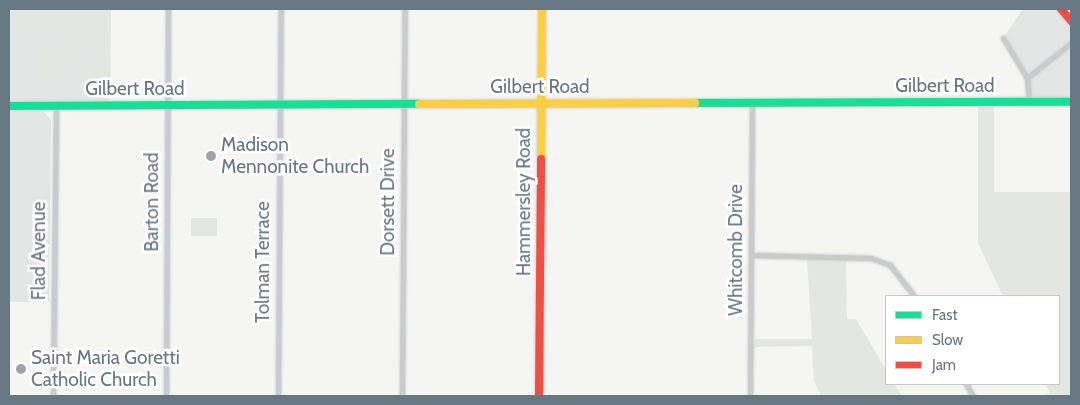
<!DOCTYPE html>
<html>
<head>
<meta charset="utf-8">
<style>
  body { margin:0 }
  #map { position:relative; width:1080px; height:405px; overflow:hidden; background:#f5f5f4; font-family:Cabin,sans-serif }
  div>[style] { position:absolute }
  .built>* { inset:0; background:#e4e5e5 }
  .green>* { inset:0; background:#e4e7e1 }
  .roads { filter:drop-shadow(0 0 1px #d2d3d4) drop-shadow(0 0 1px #d2d3d4) }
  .street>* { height:5px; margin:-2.5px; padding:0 2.5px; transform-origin:2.5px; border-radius:2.5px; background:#cacbcc }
  .fast>* { height:8px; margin:-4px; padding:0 4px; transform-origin:4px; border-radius:4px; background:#16e098 }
  .slow>* { height:8px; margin:-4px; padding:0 4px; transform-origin:4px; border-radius:4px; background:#ffcf43 }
  .jam>* { height:8px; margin:-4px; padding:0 4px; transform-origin:4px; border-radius:4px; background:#f24e42 }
  .dots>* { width:14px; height:14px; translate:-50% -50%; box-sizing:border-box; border:2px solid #fff; border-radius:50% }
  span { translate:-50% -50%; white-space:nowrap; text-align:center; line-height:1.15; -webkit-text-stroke:5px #fff; paint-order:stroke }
  .street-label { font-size:19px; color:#677883 }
  .poi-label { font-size:19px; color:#677883 }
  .left { translate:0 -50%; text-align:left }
  .frame { position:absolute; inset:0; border:10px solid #677883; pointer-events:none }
  .legend { position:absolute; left:885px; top:295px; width:175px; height:90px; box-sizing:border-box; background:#fff; border:1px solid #c2c9cd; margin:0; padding:6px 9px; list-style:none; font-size:15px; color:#677883 }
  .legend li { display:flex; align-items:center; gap:10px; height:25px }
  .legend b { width:25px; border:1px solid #c2c9cd }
</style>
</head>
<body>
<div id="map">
  <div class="built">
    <div style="clip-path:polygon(9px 9px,111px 9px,110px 105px,9px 106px)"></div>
    <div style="clip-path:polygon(1023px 9px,1061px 9px,1071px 21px,1071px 102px,1029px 101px,1028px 78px,1003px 38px)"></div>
    <div style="clip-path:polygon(9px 111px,43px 111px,51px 120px,49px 302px,9px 302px)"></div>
  </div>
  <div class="green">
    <div style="clip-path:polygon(9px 9px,111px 9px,110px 92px,75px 90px,78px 75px,98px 55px,75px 51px,75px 40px,16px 37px,9px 42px)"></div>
    <div style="clip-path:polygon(41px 46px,65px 46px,65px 57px,41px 57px)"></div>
    <div style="clip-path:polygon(41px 60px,65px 60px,65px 71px,41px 71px)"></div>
    <div style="clip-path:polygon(41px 74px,65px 74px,65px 85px,41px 85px)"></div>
    <div style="clip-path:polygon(978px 107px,994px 107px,994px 192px,1071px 192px,1071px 396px,1043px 396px,1050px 393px,1045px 384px,1059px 384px,1059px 296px,1003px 296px,978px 243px)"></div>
    <div style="clip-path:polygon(191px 218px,217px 218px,217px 236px,191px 236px)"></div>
    <div style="clip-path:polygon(807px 260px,846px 260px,847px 319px,856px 319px,886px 370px,886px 384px,894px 384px,902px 396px,821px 396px,814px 381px,812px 346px,754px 347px,755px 339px,812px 339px)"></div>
  </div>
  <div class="roads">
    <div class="street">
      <div style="left:1003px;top:38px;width:47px;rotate:59deg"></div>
      <div style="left:1027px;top:78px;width:23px;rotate:85deg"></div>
      <div style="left:1027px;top:78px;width:56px;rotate:-38.5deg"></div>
      <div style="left:751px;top:255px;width:120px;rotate:1.4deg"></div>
      <div style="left:871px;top:258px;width:20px;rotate:20deg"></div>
      <div style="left:890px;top:265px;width:39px;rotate:52deg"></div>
      <div style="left:966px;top:384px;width:14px;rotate:60deg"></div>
      <div style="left:53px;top:396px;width:291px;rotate:-89.4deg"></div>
      <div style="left:166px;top:396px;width:387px;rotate:-89.7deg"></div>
      <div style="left:278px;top:396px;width:387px;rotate:-89.6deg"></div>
      <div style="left:402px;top:396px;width:387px;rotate:-89.6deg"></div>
      <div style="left:750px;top:396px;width:293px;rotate:-89.6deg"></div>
    </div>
    <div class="fast">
      <div style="left:695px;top:103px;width:376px;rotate:-0.2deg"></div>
      <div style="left:9px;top:106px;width:410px;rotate:-0.3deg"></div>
    </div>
    <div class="slow">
      <div style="left:419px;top:104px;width:276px;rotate:-0.2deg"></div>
      <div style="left:541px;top:159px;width:150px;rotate:-89.6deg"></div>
    </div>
    <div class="jam">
      <div style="left:1061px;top:9px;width:16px;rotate:50deg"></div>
      <div style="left:539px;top:396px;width:237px;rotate:-89.5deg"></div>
    </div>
  </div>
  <div class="dots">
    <div style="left:211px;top:156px;background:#99a4ab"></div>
    <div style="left:21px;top:369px;background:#99a4ab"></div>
  </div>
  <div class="street-label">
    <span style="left:945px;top:86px">Gilbert Road</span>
    <span style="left:540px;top:87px">Gilbert Road</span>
    <span style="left:135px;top:89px">Gilbert Road</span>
    <span style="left:152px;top:202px;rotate:-90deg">Barton Road</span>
    <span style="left:388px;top:202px;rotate:-90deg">Dorsett Drive</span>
    <span style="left:524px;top:202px;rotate:-90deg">Hammersley Road</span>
    <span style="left:736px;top:250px;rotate:-90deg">Whitcomb Drive</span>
    <span style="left:39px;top:251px;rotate:-90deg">Flad Avenue</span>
    <span style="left:263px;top:262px;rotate:-90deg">Tolman Terrace</span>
  </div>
  <div class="poi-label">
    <span class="left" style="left:221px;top:156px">Madison<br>Mennonite Church</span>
    <span class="left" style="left:31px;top:369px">Saint Maria Goretti<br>Catholic Church</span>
  </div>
  <div class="frame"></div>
  <ul class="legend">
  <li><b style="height:6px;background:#16e098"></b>Fast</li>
  <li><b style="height:6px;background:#ffcf43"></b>Slow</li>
  <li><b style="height:6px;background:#f24e42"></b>Jam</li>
  </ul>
</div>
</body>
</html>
